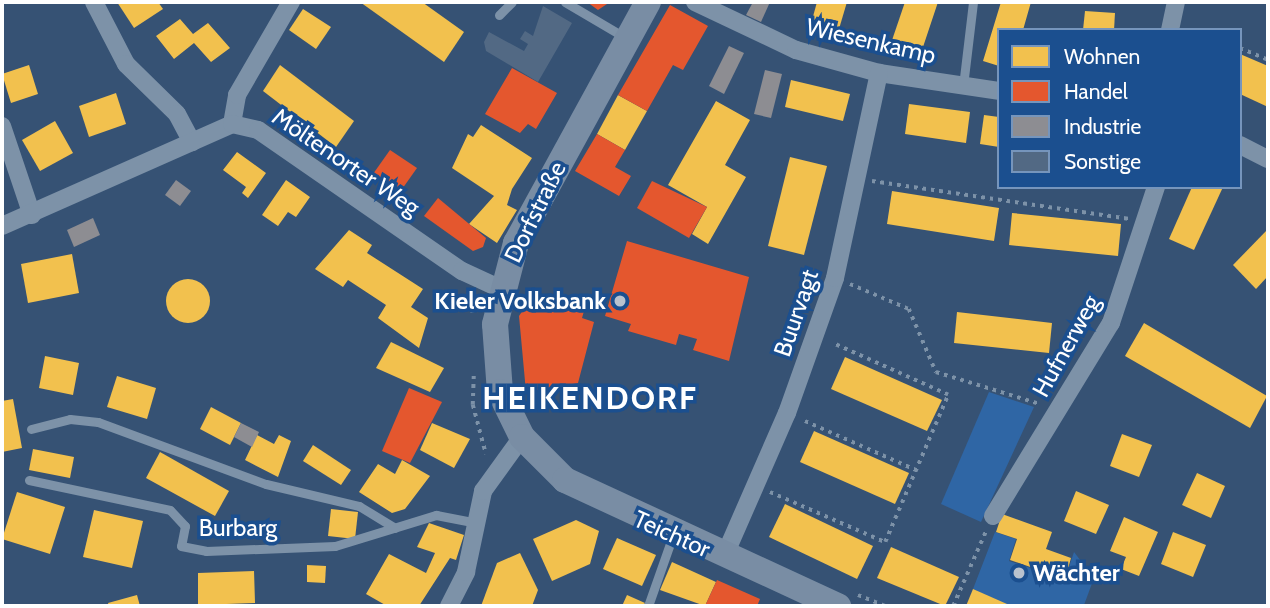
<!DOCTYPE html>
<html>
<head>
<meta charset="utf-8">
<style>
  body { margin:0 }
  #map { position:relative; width:1270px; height:608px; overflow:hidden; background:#365274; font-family:Cabin,sans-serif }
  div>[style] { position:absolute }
  .green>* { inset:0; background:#2f66a5 }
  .homes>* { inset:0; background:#f2c14e }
  .round { border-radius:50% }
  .shops>* { inset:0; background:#e4572e }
  .industry>* { inset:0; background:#8d8d92 }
  .building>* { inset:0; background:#526984 }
  .path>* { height:3.5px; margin-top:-1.75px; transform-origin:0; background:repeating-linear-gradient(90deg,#7d92a8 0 3.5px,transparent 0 8.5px) }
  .lane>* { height:9px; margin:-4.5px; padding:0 4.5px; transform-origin:4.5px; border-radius:4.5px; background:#7d92a8 }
  .street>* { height:18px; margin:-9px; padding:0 9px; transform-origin:9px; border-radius:9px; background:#7d92a8 }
  .secondary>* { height:26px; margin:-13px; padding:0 13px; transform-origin:13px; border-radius:13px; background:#798da4 }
  .dots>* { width:19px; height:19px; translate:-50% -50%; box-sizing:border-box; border:4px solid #1b4f8f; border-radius:50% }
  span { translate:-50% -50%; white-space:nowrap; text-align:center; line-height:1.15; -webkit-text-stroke:7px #1b4f8f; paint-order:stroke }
  .street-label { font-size:24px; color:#fff }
  .poi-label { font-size:24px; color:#fff; font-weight:700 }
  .right { translate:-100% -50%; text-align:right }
  .left { translate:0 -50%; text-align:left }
  .district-label { font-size:32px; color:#fff; font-weight:700; letter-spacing:2px }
  .frame { position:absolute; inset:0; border:4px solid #fff; pointer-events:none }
  .legend { position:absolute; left:997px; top:28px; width:245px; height:161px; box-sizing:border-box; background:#1b4f8f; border:2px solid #7695bc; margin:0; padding:9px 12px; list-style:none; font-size:21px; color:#fff }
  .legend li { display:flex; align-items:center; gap:14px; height:35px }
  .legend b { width:35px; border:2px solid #7695bc }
</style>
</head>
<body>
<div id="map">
  <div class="green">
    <div style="clip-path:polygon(989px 392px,1034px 407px,981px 522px,941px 504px)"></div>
    <div style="clip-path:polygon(995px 532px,1016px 539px,1009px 561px,1065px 579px,1074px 552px,1094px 578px,1084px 605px,1006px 606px,973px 589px)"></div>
  </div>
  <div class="homes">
    <div style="clip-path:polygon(117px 2px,158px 2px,163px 9px,134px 28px)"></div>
    <div style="clip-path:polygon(360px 2px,422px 2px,464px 32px,444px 62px)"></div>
    <div style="clip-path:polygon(817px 2px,847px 2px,836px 39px,809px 31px)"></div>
    <div style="clip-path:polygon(905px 2px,938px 2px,918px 62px,888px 52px)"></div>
    <div style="clip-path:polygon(1001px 2px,1031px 2px,1023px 30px,999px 30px,999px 66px,983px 61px)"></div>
    <div style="clip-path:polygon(303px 9px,331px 27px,316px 49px,289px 30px)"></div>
    <div style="clip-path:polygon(1085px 11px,1115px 13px,1114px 30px,1083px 30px)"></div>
    <div style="clip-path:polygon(180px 19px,193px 34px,208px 23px,230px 48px,211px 62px,194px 43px,174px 59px,156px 36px)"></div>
    <div style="clip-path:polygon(1240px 54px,1268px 66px,1268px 107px,1240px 94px)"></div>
    <div style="clip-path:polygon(29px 65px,38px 94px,11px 103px,2px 74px)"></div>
    <div style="clip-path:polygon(280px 65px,354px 121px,336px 147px,263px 91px)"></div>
    <div style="clip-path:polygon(791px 80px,850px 94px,843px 121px,785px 107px)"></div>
    <div style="clip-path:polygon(116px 93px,126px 124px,89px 137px,79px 106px)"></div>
    <div style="clip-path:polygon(618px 95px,647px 111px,625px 150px,597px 134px)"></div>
    <div style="clip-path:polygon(716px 101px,750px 120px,725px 165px,746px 177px,708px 244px,692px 234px,707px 207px,668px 185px)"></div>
    <div style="clip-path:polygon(909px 104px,970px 112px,966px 143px,905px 134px)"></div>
    <div style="clip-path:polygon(984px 115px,999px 117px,999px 147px,980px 144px)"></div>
    <div style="clip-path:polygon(55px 121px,73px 153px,40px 171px,22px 140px)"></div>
    <div style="clip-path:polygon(481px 125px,532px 158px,512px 189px,507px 205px,517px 210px,497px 243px,469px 224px,494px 196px,452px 168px,468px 134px,473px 137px)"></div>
    <div style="clip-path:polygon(237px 152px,266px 173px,248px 198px,242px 193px,246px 187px,223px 170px)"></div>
    <div style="clip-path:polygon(790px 157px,827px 166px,804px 255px,768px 246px)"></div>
    <div style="clip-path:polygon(286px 180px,310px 197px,296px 217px,288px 212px,278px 226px,262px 215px)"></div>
    <div style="clip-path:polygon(1192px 187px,1223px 187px,1194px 250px,1169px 239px)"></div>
    <div style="clip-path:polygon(892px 191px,999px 208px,994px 241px,887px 224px)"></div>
    <div style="clip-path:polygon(1012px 213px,1121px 224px,1118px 256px,1009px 245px)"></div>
    <div style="clip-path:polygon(1268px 229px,1268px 276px,1256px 289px,1233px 265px)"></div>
    <div style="clip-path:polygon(349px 230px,372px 245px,367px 253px,423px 289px,411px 307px,428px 318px,419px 348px,378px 318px,386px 305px,348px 280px,343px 287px,315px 269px)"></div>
    <div style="clip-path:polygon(72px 254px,79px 293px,28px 303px,21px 264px)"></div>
    <div class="round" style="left:166px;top:279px;width:44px;height:44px"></div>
    <div style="clip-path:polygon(957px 312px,1052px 323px,1049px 353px,954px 343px)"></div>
    <div style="clip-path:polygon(1144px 323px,1267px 396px,1250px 428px,1125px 356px)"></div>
    <div style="clip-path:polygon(391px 342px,444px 368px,430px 392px,376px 368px)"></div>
    <div style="clip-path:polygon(45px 356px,79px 363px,73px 395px,39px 388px)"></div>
    <div style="clip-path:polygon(845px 357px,942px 400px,927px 431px,831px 389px)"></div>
    <div style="clip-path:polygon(117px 376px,156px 388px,147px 419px,107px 407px)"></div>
    <div style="clip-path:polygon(13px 399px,22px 448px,2px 452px,2px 401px)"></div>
    <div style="clip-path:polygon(211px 407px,241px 423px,230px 445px,200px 429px)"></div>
    <div style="clip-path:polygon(432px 423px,470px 439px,454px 468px,420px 450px)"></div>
    <div style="clip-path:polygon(814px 431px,909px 473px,895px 504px,800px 462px)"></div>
    <div style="clip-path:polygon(1122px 434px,1152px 445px,1139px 477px,1110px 466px)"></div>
    <div style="clip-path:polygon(257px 435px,274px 444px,279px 435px,291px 441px,278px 477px,245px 460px)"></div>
    <div style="clip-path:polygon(313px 445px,351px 470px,341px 485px,303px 461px)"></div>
    <div style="clip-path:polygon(33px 449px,74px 457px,70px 478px,29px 470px)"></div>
    <div style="clip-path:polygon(160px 452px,229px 491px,215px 516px,146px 478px)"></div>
    <div style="clip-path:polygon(402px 460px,430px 476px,405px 509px,392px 513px,359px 492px,378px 464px,395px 474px)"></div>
    <div style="clip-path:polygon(1197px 473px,1225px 486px,1211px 518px,1182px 505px)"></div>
    <div style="clip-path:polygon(1076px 491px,1109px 505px,1096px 534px,1064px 521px)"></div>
    <div style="clip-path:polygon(17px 492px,65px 507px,50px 554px,2px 539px)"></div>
    <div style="clip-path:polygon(785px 504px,873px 546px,857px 579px,769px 537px)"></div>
    <div style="clip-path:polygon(331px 509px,358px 512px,355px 539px,328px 536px)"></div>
    <div style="clip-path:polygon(94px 510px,143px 521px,132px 568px,83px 557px)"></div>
    <div style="clip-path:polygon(1002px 514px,1052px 532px,1046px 549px,1071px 558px,1065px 579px,1010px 560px,1017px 539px,996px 532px)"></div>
    <div style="clip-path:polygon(1124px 517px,1158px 532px,1139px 576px,1121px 569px,1126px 557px,1110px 551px)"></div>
    <div style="clip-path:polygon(576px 520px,599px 531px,590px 564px,552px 581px,533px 539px)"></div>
    <div style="clip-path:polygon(429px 523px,464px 535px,456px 560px,450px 558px,419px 606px,387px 606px,366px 594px,389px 554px,426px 573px,435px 553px,417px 547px)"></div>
    <div style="clip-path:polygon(1173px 532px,1206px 545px,1193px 577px,1161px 564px)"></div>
    <div style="clip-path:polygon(617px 538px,656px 555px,642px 586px,603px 569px)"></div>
    <div style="clip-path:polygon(891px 547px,959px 577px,945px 606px,877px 578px)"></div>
    <div style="clip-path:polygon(520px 553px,538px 590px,532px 606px,481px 606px,497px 563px)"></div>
    <div style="clip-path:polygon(672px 562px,716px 582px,705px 606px,660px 590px)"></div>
    <div style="clip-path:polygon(307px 565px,326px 566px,325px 583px,307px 582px)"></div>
    <div style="clip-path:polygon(254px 571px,255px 603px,198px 605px,198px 573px)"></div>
    <div style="clip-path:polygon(973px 589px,1007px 604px,1006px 606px,966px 606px)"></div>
    <div style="clip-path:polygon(137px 595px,140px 606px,109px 606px,108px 603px)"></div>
    <div style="clip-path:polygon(627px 595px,645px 603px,643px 606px,622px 606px)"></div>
  </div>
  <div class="shops">
    <div style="clip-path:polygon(587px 2px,610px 2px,598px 10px)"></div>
    <div style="clip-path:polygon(670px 5px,708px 26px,683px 70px,673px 65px,647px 111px,618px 95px)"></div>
    <div style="clip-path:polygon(512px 68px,557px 93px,536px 129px,528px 124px,520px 133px,485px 114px)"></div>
    <div style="clip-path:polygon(597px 134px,625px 150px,615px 167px,631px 176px,619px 196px,575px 171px)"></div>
    <div style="clip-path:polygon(390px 150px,417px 168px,400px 192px,373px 174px)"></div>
    <div style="clip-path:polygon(652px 181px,707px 207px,689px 238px,637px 208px)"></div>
    <div style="clip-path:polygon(438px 198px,486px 238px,483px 247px,473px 251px,424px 216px)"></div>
    <div style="clip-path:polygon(627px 241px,749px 277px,729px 361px,693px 350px,697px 339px,679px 334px,676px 345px,628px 331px,631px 324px,605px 316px)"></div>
    <div style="clip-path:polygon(532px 297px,584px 311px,582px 318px,594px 322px,578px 383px,526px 392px,519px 316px)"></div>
    <div style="clip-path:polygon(409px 388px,442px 402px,410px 463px,382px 451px)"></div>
    <div style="clip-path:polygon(717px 580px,760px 599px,757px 606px,705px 606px)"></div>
  </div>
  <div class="industry">
    <div style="clip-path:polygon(753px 2px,770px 2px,761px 22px,746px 15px)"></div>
    <div style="clip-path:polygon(729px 46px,744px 53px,724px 94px,709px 86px)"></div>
    <div style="clip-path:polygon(765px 70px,782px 74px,771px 118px,754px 114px)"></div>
    <div style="clip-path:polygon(176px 180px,191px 191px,180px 206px,165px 195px)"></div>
    <div style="clip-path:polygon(93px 218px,100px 235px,74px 247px,67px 230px)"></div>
    <div style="clip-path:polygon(241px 423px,259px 432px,252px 447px,234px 437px)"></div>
  </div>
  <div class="building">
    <div style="clip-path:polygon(543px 6px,572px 23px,538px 82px,486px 51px,484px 42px,489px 32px,524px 51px,528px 44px,520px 39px,525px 31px,533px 36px)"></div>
  </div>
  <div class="path">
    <div style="left:1240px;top:48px;width:30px;rotate:23deg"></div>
    <div style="left:872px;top:181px;width:259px;rotate:8.4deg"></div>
    <div style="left:850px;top:284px;width:64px;rotate:23deg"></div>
    <div style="left:909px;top:309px;width:69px;rotate:66.8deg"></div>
    <div style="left:936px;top:372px;width:109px;rotate:17.1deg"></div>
    <div style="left:469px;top:293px;width:20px;rotate:79deg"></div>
    <div style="left:474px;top:376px;width:29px;rotate:92deg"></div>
    <div style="left:473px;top:405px;width:51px;rotate:75.1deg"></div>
    <div style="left:805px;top:421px;width:121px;rotate:23.8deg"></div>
    <div style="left:770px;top:492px;width:125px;rotate:23.5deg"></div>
    <div style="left:885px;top:542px;width:160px;rotate:-66.8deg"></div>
    <div style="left:948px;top:395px;width:127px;rotate:-155.9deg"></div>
    <div style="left:858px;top:595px;width:29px;rotate:22deg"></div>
    <div style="left:953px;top:606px;width:82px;rotate:-66.3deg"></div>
  </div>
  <div class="lane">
    <div style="left:565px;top:2px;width:71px;rotate:30.5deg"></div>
    <div style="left:499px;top:15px;width:18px;rotate:-45deg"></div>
    <div style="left:963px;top:86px;width:85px;rotate:-83.2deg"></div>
    <div style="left:31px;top:429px;width:40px;rotate:-14.4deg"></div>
    <div style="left:70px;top:419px;width:28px;rotate:6deg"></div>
    <div style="left:98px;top:422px;width:179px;rotate:20.3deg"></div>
    <div style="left:266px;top:484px;width:96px;rotate:13.3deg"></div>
    <div style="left:359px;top:506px;width:42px;rotate:31.4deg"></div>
    <div style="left:29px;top:480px;width:144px;rotate:12deg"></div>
    <div style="left:170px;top:510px;width:22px;rotate:47deg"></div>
    <div style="left:185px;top:526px;width:20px;rotate:101deg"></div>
    <div style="left:181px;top:546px;width:25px;rotate:11deg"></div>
    <div style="left:206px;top:551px;width:129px;rotate:-2.2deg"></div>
    <div style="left:335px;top:546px;width:106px;rotate:-17.1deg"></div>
    <div style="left:436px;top:515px;width:42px;rotate:11deg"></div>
    <div style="left:648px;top:606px;width:75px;rotate:-70.6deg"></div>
  </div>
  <div class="street">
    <div style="left:94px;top:2px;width:70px;rotate:62.7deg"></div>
    <div style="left:126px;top:64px;width:71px;rotate:44.4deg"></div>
    <div style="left:177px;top:114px;width:32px;rotate:62deg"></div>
    <div style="left:695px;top:2px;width:112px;rotate:25.4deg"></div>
    <div style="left:796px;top:50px;width:86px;rotate:15.5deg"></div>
    <div style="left:879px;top:73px;width:121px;rotate:8.5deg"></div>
    <div style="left:1170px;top:30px;width:29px;rotate:-78deg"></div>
    <div style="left:232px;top:124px;width:29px;rotate:-80deg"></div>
    <div style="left:237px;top:95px;width:108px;rotate:-59.9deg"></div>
    <div style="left:2px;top:126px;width:94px;rotate:71.4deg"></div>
    <div style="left:1240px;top:145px;width:31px;rotate:27deg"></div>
    <div style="left:2px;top:226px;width:252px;rotate:-23.9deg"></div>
    <div style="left:232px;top:124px;width:27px;rotate:13deg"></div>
    <div style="left:258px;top:130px;width:248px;rotate:34.7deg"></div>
    <div style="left:462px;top:271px;width:43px;rotate:24.8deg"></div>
    <div style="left:993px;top:516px;width:226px;rotate:-58.6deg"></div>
    <div style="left:1111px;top:323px;width:143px;rotate:-71.7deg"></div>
    <div style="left:724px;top:557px;width:157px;rotate:-66.4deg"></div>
    <div style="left:787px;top:413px;width:143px;rotate:-70.4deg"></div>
    <div style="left:835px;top:278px;width:210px;rotate:-77.9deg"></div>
    <div style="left:449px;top:606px;width:38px;rotate:-63deg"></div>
    <div style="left:466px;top:572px;width:83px;rotate:-78.1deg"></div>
    <div style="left:483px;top:491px;width:67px;rotate:-54.2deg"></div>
  </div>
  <div class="secondary">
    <div style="left:648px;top:2px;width:275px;rotate:118.7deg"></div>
    <div style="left:516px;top:243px;width:84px;rotate:104.5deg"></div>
    <div style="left:495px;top:324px;width:68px;rotate:85.8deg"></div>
    <div style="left:500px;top:392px;width:50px;rotate:63.9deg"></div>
    <div style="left:522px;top:437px;width:61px;rotate:45deg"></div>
    <div style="left:565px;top:480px;width:301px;rotate:24.8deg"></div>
  </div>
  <div class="dots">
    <div style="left:620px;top:301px;background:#b9c2ce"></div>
    <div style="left:1019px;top:573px;background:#b9c2ce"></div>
  </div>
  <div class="street-label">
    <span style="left:871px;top:41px;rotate:13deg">Wiesenkamp</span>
    <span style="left:346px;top:162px;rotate:34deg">Möltenorter Weg</span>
    <span style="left:535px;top:212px;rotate:-64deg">Dorfstraße</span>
    <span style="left:796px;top:313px;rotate:-71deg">Buurvagt</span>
    <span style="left:1066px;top:346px;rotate:-61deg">Hufnerweg</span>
    <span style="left:238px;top:528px">Burbarg</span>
    <span style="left:672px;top:534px;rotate:24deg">Teichtor</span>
  </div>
  <div class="poi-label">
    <span class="right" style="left:606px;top:301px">Kieler Volksbank</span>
    <span class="left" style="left:1033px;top:573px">Wächter</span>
  </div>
  <div class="district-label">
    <span style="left:590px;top:398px">HEIKENDORF</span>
  </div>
  <div class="frame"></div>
  <ul class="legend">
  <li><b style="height:19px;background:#f2c14e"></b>Wohnen</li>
  <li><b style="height:19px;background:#e4572e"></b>Handel</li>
  <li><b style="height:19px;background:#8d8d92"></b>Industrie</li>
  <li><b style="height:19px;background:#526984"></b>Sonstige</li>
  </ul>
</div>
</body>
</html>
